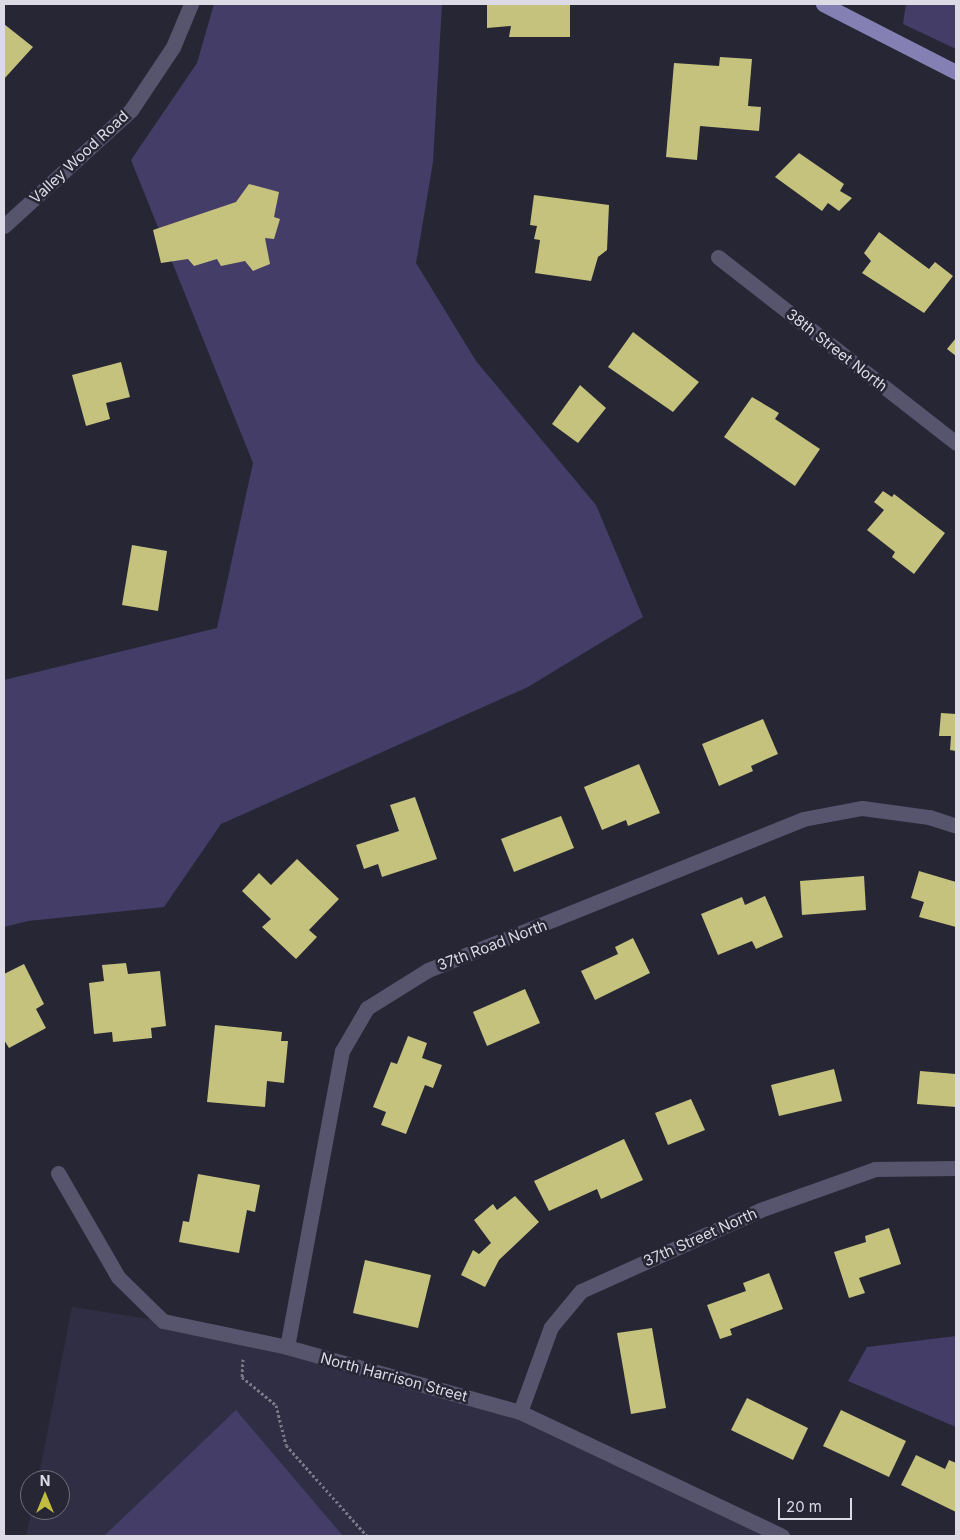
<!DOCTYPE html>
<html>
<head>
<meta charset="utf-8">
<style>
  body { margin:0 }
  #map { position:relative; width:960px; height:1540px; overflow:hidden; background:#272635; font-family:Inter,sans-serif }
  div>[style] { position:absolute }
  .built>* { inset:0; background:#302e44 }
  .green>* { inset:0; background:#433d68 }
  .building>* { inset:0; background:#c4c27d }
  .path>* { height:3px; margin-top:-1.5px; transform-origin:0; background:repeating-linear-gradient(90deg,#797886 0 2.5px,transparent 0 5px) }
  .minor>* { height:15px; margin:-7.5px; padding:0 7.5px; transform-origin:7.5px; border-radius:7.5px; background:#57546d }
  .major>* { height:15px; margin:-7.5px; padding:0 7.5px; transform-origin:7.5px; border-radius:7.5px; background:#8580b3 }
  span { translate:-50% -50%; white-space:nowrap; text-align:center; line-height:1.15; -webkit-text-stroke:5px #272635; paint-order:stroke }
  .street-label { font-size:15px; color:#dbdae5 }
  .frame { position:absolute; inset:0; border:5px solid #dbdae5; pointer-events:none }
  .north { position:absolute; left:20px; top:1470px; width:50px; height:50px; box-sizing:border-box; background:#272635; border:1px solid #6f6e7b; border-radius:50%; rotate:0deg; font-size:14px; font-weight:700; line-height:20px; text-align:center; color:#dbdae5 }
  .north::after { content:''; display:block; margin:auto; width:18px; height:22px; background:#c3bd3f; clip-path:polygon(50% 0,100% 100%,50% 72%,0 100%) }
  .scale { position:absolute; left:778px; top:1498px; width:74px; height:22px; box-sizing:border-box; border:2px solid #dbdae5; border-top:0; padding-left:6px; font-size:15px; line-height:18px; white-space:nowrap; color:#dbdae5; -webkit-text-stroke:4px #272635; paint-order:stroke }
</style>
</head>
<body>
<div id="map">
  <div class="built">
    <div style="clip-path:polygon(72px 1307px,163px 1321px,520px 1412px,781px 1536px,26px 1536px,32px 1510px,60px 1510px,60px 1480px,38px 1480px)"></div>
  </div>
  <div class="green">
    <div style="clip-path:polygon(214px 4px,442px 4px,433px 162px,416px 263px,476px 361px,596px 505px,643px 617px,528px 687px,221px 824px,164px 907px,28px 921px,4px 927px,4px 680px,217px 628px,253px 463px,131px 160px,197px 63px)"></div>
    <div style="clip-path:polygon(906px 4px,956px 4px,956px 49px,903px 24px)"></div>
    <div style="clip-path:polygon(956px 1336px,956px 1427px,848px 1381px,867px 1347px)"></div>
    <div style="clip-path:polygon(236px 1410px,343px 1536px,104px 1536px)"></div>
  </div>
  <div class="building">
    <div style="clip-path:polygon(487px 4px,570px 4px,570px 37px,509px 37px,511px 26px,487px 28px)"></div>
    <div style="clip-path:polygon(4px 24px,33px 47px,4px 79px)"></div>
    <div style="clip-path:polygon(720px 57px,752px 59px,748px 106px,761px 107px,759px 131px,700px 126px,697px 160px,666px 157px,674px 63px,719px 66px)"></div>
    <div style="clip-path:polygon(799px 153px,844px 184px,840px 191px,852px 198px,839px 211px,828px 203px,822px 211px,775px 177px)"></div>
    <div style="clip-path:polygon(249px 184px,279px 192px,274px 217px,280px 219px,274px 239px,265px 238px,270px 264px,253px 271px,245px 261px,221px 266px,217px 259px,194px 266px,188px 259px,161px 263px,153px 230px,236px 202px)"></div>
    <div style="clip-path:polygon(534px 195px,609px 205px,607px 250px,598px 257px,591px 281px,535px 273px,540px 240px,534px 239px,537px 226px,530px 225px)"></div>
    <div style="clip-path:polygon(879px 232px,929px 269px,935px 262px,953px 276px,924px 313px,862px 273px,871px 261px,864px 253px)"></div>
    <div style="clip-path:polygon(633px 332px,699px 382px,673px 412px,608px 367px)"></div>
    <div style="clip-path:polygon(956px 338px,956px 356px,947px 349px)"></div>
    <div style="clip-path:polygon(121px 362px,130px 397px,106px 403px,110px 419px,86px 426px,72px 375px)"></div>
    <div style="clip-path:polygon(580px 385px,606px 408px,578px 443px,552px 424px)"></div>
    <div style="clip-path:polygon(752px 397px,779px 413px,775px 419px,820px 449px,795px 486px,724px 437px)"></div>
    <div style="clip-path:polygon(883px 491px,892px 497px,894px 494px,945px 533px,914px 574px,892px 557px,895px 552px,867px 530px,884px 510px,874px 502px)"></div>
    <div style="clip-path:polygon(132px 545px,167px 551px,158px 611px,122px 605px)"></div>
    <div style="clip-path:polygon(941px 713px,956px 714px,956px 751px,950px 750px,951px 736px,939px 736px)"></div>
    <div style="clip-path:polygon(763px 719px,778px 754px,751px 766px,753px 771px,719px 786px,702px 744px)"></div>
    <div style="clip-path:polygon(639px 764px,660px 813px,628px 826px,626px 820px,602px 830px,584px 787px)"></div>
    <div style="clip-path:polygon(415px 797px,437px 859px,382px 877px,378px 864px,364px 869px,356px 845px,399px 831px,390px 805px)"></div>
    <div style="clip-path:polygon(561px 816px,574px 848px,514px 872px,501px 839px)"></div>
    <div style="clip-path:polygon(297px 859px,339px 899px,309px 930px,317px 937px,296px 959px,262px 927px,271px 919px,242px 891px,259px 873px,271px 885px)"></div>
    <div style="clip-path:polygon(919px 871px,956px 882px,956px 927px,919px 917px,924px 902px,911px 898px)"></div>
    <div style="clip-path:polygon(864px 876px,866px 910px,802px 915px,800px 881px)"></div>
    <div style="clip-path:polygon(765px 896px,783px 937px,756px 949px,752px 941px,718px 955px,701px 914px,742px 897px,745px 905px)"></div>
    <div style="clip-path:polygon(633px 938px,650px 973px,595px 1000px,581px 971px,618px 954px,615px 947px)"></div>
    <div style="clip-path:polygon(126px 963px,128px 974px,160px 971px,166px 1026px,151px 1028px,152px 1038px,113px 1042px,112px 1032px,94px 1034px,89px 983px,104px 981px,102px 965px)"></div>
    <div style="clip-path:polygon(24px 964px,44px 1004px,36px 1009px,46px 1028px,9px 1048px,4px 1040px,4px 974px)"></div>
    <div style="clip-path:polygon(525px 989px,540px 1023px,487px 1046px,473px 1012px)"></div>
    <div style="clip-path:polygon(215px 1025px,282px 1032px,281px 1041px,288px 1041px,284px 1083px,267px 1081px,265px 1107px,207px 1102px)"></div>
    <div style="clip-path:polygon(408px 1036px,427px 1043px,422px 1058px,442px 1065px,433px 1088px,425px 1085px,406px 1134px,381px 1125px,386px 1112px,373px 1107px,391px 1062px,397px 1064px)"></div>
    <div style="clip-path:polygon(834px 1069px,842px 1101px,779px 1116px,771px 1085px)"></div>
    <div style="clip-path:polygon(920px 1071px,956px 1074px,956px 1107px,917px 1104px)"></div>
    <div style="clip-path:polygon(691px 1099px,705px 1130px,668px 1145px,655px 1113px)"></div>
    <div style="clip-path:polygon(624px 1139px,643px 1180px,601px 1199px,597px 1189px,549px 1211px,534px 1181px)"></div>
    <div style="clip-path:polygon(198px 1174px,260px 1185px,255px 1212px,247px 1210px,239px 1253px,179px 1242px,183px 1221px,189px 1222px)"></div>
    <div style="clip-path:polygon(515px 1196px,539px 1222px,499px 1260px,485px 1287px,461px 1275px,473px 1250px,479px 1254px,491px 1243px,474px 1220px,493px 1204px,497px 1210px)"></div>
    <div style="clip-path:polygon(889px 1228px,901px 1264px,859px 1278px,865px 1293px,849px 1298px,834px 1252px,866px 1242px,865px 1236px)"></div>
    <div style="clip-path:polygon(365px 1260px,431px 1275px,418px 1328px,353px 1313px)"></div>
    <div style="clip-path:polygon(769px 1273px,783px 1309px,730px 1329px,732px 1335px,720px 1339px,707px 1305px,746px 1291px,743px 1283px)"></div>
    <div style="clip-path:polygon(652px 1328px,666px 1408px,631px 1414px,617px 1333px)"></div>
    <div style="clip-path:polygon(747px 1398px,808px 1428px,793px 1460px,731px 1430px)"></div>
    <div style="clip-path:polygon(841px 1410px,906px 1441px,889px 1477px,823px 1446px)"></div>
    <div style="clip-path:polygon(916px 1455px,945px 1469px,949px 1460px,956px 1463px,956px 1512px,901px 1485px)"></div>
  </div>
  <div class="path">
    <div style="left:243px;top:1359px;width:18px;rotate:93deg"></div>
    <div style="left:242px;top:1377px;width:44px;rotate:39.5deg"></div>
    <div style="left:276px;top:1405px;width:41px;rotate:76deg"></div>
    <div style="left:286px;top:1445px;width:122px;rotate:48.3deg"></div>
  </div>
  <div class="minor">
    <div style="left:4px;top:226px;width:172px;rotate:-42.4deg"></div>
    <div style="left:131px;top:110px;width:76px;rotate:-56.3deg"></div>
    <div style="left:173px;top:47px;width:47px;rotate:-67.3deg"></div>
    <div style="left:718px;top:257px;width:302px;rotate:38deg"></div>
    <div style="left:58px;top:1173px;width:120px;rotate:60deg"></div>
    <div style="left:118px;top:1277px;width:63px;rotate:44.4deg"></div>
    <div style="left:163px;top:1321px;width:127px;rotate:11.8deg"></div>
    <div style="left:287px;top:1347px;width:242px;rotate:15.6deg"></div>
    <div style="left:520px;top:1412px;width:290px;rotate:25.3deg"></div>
    <div style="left:287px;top:1347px;width:301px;rotate:-79.5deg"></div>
    <div style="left:342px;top:1051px;width:50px;rotate:-59.8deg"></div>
    <div style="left:367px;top:1008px;width:72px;rotate:-31.9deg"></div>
    <div style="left:428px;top:970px;width:404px;rotate:-21.9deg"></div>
    <div style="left:803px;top:819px;width:60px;rotate:-10.6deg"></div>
    <div style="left:862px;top:808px;width:68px;rotate:7.7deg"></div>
    <div style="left:929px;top:817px;width:28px;rotate:18deg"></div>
    <div style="left:520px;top:1412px;width:90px;rotate:-70deg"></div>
    <div style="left:551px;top:1327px;width:47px;rotate:-50.2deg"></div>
    <div style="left:581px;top:1291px;width:196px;rotate:-24.3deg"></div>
    <div style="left:760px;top:1210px;width:122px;rotate:-19.6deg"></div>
    <div style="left:875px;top:1169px;width:81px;rotate:-0.7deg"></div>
  </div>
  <div class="major">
    <div style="left:823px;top:4px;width:149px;rotate:27.1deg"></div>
  </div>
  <div class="street-label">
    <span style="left:79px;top:157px;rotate:-43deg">Valley Wood Road</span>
    <span style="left:837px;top:350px;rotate:38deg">38th Street North</span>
    <span style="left:492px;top:945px;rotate:-21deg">37th Road North</span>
    <span style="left:700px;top:1237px;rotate:-24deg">37th Street North</span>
    <span style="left:394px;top:1377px;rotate:15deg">North Harrison Street</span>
  </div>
  <div class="frame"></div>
  <div class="north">N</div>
  <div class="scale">20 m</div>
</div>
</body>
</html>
